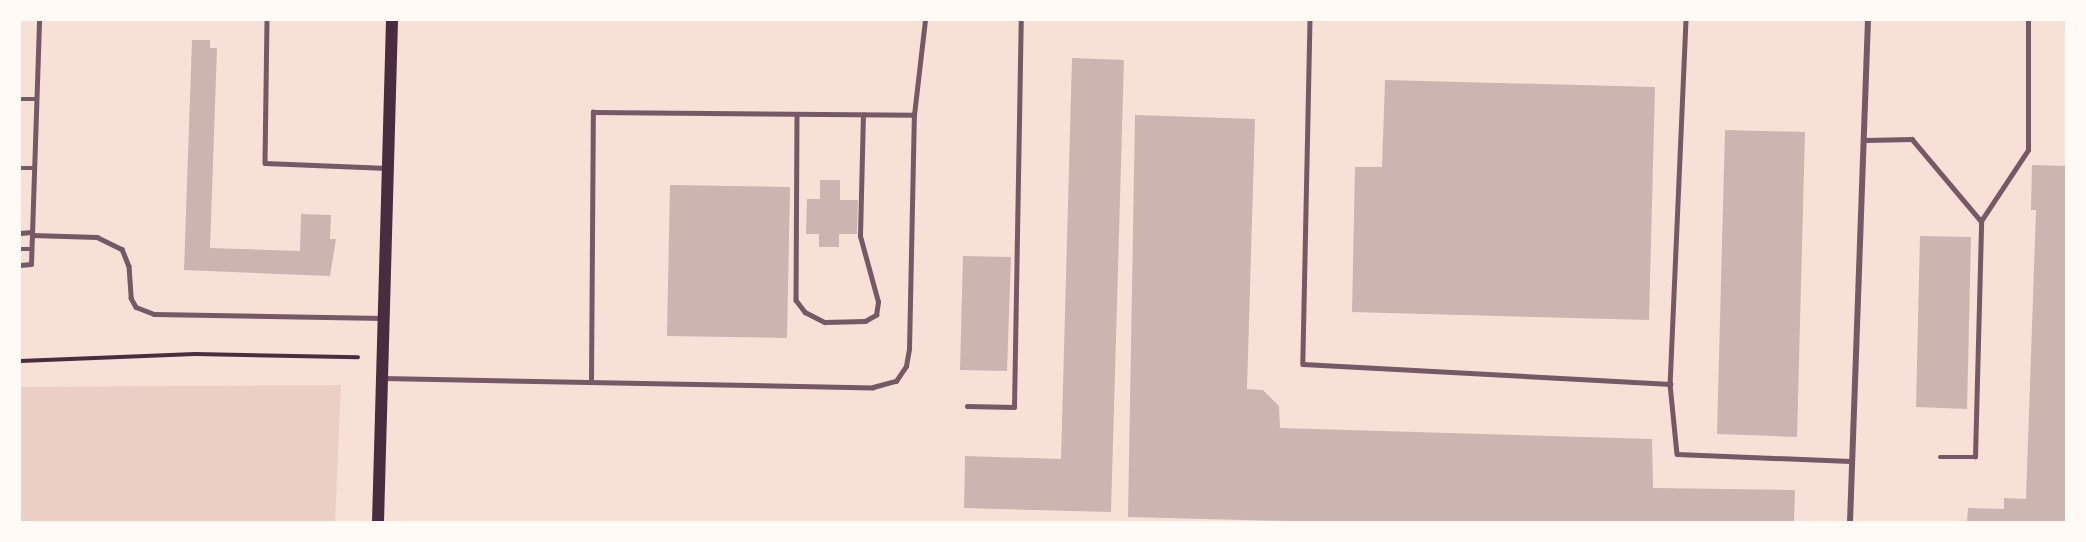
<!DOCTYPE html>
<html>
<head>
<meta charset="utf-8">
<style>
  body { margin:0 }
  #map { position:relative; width:2086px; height:542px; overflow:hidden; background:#f7e1d7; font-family:"IBM Plex Sans",sans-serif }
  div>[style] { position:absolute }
  .green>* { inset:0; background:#ebcfc5 }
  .building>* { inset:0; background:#ccb4b1 }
  .path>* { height:4px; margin:-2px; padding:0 2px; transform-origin:2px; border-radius:2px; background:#4a2c40 }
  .service>* { height:4.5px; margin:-2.25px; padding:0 2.25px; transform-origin:2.25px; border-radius:2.25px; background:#755966 }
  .minor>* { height:6px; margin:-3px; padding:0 3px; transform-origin:3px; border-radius:3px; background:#755966 }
  .secondary>* { height:12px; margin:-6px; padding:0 6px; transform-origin:6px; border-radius:6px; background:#4a2c40 }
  span { translate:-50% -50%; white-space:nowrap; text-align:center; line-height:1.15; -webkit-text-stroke:6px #fffaf5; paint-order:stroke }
  .frame { position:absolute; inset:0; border:21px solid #fffaf5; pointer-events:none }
</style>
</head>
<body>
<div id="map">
  <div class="green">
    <div style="clip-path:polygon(341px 385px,335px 522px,20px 522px,20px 387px)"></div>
  </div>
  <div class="building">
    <div style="clip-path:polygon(192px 40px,210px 40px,210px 48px,217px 48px,210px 248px,300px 251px,301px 214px,331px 215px,330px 239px,336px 239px,330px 276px,184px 270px)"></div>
    <div style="clip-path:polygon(1072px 58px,1124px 60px,1111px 512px,964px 508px,965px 456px,1061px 459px)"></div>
    <div style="clip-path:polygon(1385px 80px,1655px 87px,1649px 320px,1352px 312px,1355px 167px,1382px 167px)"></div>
    <div style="clip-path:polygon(1135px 115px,1255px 119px,1247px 389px,1263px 390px,1279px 406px,1280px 428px,1652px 439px,1653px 488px,1795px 490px,1794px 522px,1324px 522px,1128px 517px)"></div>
    <div style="clip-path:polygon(1725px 130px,1805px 132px,1797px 437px,1717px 434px)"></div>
    <div style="clip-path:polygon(2032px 165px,2066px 166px,2066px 522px,1967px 522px,1968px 508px,2004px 509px,2004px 498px,2026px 499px,2036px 210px,2031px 210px)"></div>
    <div style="clip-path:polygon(820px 180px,840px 180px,840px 200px,858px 200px,857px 234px,839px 234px,839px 247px,819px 247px,819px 234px,806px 234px,807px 199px,820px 199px)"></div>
    <div style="clip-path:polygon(670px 185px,790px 187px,787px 338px,667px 336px)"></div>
    <div style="clip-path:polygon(1920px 236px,1971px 237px,1967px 409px,1916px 407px)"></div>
    <div style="clip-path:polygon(963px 256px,1011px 257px,1007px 371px,960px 370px)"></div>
  </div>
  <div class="path">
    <div style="left:20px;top:361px;width:175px;rotate:-2.3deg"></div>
    <div style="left:195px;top:354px;width:163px;rotate:1.1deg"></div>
  </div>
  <div class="service">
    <div style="left:267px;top:20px;width:143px;rotate:90.8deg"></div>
    <div style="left:265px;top:163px;width:122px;rotate:2.3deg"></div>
    <div style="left:1310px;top:20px;width:344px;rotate:91.2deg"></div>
    <div style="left:1303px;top:364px;width:368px;rotate:3.1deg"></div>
    <div style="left:1686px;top:20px;width:364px;rotate:92.5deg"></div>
    <div style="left:1670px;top:384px;width:70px;rotate:84.3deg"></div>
    <div style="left:1677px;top:454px;width:173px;rotate:2.3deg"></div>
    <div style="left:20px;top:99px;width:16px"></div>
    <div style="left:797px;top:114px;width:186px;rotate:90.3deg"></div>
    <div style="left:796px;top:300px;width:15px;rotate:53deg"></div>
    <div style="left:805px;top:312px;width:22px;rotate:27deg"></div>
    <div style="left:825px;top:322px;width:40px;rotate:-1.4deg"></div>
    <div style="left:865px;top:321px;width:13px;rotate:-29deg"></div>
    <div style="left:876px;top:315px;width:13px;rotate:-81deg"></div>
    <div style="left:878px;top:302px;width:68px;rotate:-105.3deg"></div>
    <div style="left:860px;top:236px;width:121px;rotate:-88.6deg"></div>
    <div style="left:1866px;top:140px;width:46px;rotate:-1.2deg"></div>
    <div style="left:1912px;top:139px;width:107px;rotate:49.9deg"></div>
    <div style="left:20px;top:168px;width:14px"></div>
    <div style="left:20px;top:233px;width:12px;rotate:-5deg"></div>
    <div style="left:32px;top:235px;width:65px;rotate:1.8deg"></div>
    <div style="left:97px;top:237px;width:28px;rotate:26deg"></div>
    <div style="left:122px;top:249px;width:18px;rotate:68deg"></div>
    <div style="left:129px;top:266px;width:32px;rotate:86deg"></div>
    <div style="left:131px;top:298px;width:10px;rotate:61deg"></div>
    <div style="left:136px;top:307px;width:19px;rotate:21deg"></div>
    <div style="left:154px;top:314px;width:229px;rotate:1deg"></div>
    <div style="left:20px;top:249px;width:11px"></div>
    <div style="left:20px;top:265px;width:11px;rotate:-5deg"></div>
    <div style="left:31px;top:264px;width:244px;rotate:-88.1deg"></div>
    <div style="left:383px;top:378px;width:490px;rotate:1.1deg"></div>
    <div style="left:873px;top:387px;width:24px;rotate:-15deg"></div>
    <div style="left:896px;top:381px;width:18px;rotate:-56deg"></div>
    <div style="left:906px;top:366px;width:17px;rotate:-80deg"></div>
    <div style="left:909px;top:349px;width:234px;rotate:-88.8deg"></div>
    <div style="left:914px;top:115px;width:96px;rotate:-83.4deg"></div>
    <div style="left:591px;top:381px;width:269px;rotate:-89.6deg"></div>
    <div style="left:593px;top:112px;width:321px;rotate:0.5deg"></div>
    <div style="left:967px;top:406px;width:47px;rotate:1.2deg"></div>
    <div style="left:1014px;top:407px;width:387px;rotate:-89deg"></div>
    <div style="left:1940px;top:457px;width:35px"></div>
    <div style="left:1975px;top:457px;width:236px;rotate:-88.5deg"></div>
    <div style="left:1981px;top:221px;width:85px;rotate:-56.5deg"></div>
    <div style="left:2028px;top:150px;width:130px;rotate:-90deg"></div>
  </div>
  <div class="minor">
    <div style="left:1850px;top:522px;width:502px;rotate:-87.95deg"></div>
  </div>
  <div class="secondary">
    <div style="left:378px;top:522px;width:502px;rotate:-88.4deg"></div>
  </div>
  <div class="frame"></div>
</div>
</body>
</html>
